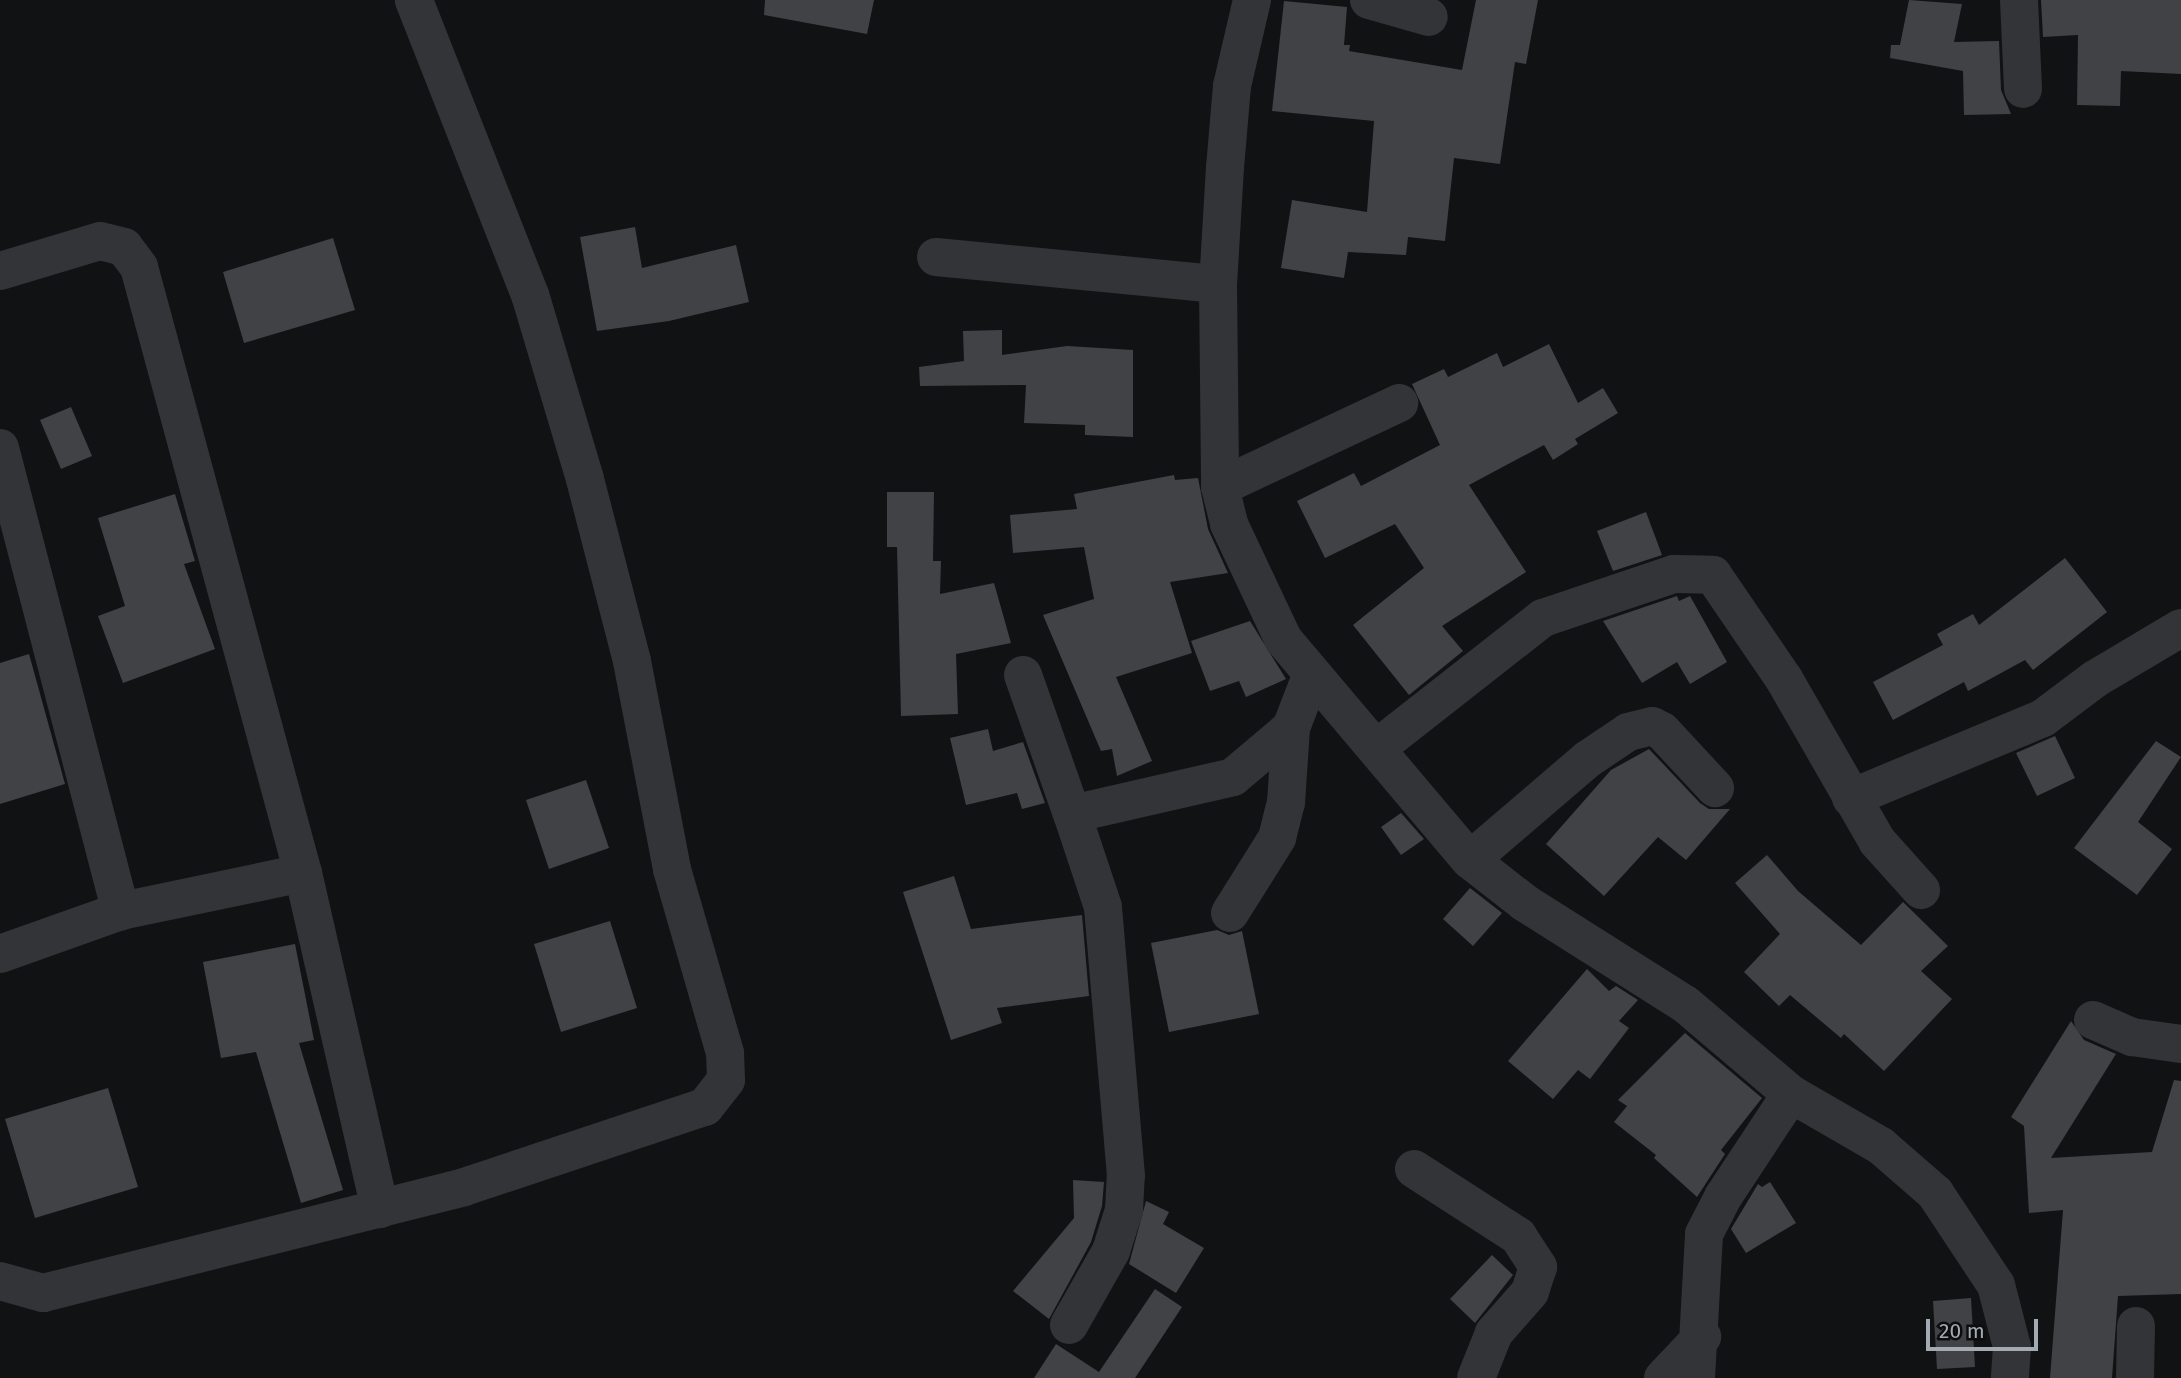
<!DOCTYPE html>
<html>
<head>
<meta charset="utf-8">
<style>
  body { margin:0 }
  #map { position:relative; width:2181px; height:1378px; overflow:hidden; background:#111213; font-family:"Fira Sans",sans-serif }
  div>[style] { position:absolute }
  .building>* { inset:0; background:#414246 }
  .minor>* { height:38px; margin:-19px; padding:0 19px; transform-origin:19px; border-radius:19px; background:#333437 }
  span { translate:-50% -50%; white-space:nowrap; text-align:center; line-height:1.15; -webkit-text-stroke:5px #0d0d0e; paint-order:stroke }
  .scale { position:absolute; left:1926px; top:1319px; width:112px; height:32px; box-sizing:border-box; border:4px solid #a4aab2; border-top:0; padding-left:9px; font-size:21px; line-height:24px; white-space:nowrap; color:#a4aab2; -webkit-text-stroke:5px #0d0d0e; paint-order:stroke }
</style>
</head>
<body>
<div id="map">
  <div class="building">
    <div style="clip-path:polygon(765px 0,874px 0,867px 34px,764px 15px)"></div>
    <div style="clip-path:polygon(1476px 0,1538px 0,1526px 64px,1515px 62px,1500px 164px,1454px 158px,1445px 241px,1408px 237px,1406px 255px,1348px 252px,1344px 278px,1281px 268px,1292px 200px,1367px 212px,1374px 121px,1272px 111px,1284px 1px,1347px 7px,1344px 45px,1350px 45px,1349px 51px,1462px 70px)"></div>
    <div style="clip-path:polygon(1909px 0,1962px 4px,1954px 42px,1999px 41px,2001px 90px,2011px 114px,1964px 115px,1963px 71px,1890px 58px,1891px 45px,1900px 45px)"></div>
    <div style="clip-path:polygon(2041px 0,2181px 0,2181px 74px,2121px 71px,2120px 106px,2077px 105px,2078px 35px,2043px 37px)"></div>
    <div style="clip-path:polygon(635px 227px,642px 268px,736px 245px,749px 302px,669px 321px,597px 331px,580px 237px)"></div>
    <div style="clip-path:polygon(333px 238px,355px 310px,244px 343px,223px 272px)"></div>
    <div style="clip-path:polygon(1002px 330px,1002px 355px,1067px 346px,1133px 350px,1133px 437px,1085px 435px,1085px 425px,1024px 423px,1026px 385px,920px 386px,919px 367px,964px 361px,963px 331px)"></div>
    <div style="clip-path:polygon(1549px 344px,1578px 403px,1603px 388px,1618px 413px,1575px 439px,1578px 444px,1553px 460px,1544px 445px,1469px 485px,1526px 572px,1442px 626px,1463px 651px,1409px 695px,1353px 625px,1424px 568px,1395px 524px,1325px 558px,1297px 501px,1354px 473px,1361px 486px,1440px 445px,1412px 384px,1444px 369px,1448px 377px,1497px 353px,1503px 367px)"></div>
    <div style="clip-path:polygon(71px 407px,92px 456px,61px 469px,40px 420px)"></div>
    <div style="clip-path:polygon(1174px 475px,1175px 480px,1198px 478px,1208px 529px,1228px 573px,1170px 582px,1192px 653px,1116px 677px,1152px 761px,1117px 776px,1112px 749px,1101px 751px,1043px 615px,1094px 599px,1084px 547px,1013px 553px,1010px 515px,1077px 509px,1074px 494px)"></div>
    <div style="clip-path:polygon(887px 492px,934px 492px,933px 561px,941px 561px,940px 594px,994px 583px,1011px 643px,956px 654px,958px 714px,901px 716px,897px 547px,887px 547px)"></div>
    <div style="clip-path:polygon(175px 494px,195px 561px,184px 564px,215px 649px,123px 683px,98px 616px,125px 606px,98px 518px)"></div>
    <div style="clip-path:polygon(1646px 512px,1662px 555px,1613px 571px,1597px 531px)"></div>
    <div style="clip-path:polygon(2065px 558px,2107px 612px,2033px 670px,2025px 660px,1968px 691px,1964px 682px,1893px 720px,1873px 682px,1943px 645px,1937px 634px,1973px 614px,1979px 625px)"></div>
    <div style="clip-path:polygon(1677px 596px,1679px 601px,1690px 596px,1727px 662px,1690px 684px,1677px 662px,1642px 683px,1603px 621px)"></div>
    <div style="clip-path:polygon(1250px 621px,1286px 679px,1246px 697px,1239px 681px,1210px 691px,1191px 641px)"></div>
    <div style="clip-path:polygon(29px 654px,65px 784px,0 804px,0 663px)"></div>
    <div style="clip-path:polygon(988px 729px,993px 751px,1023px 742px,1045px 803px,1022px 809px,1017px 793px,966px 805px,950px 738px)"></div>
    <div style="clip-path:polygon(2055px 736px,2075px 778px,2037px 796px,2016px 753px)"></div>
    <div style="clip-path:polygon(2156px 741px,2181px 757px,2138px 822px,2172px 849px,2137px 895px,2074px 848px)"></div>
    <div style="clip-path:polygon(1649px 749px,1700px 803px,1709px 809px,1730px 809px,1686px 860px,1658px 837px,1604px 896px,1546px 844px,1611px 770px)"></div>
    <div style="clip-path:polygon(586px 780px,609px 848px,549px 869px,526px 800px)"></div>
    <div style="clip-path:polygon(1401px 813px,1424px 839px,1401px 855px,1381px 827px)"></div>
    <div style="clip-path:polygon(1767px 855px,1798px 891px,1861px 945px,1903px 902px,1948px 946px,1921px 971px,1952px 999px,1884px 1071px,1844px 1034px,1841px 1038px,1790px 995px,1779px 1006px,1744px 972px,1780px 934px,1735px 883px)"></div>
    <div style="clip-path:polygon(954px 876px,971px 929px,1082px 915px,1089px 996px,997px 1008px,1002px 1023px,951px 1040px,903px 892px)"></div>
    <div style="clip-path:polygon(1470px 888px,1502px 913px,1473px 946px,1443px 919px)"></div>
    <div style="clip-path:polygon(610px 921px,637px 1008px,561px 1032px,534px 944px)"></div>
    <div style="clip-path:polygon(1217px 930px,1229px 935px,1242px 931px,1259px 1014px,1169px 1032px,1151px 943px)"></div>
    <div style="clip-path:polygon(295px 944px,314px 1040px,299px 1043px,343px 1190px,301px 1203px,256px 1052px,221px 1058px,203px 962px)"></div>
    <div style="clip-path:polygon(1587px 969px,1609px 991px,1616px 986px,1638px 1000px,1619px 1021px,1629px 1028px,1590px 1079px,1578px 1070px,1553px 1099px,1508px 1061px)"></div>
    <div style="clip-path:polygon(2071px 1021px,2084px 1040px,2116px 1054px,2051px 1158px,2152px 1152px,2174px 1080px,2181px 1081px,2181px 1294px,2118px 1296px,2112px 1378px,2050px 1378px,2063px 1210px,2029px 1213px,2024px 1126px,2011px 1117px)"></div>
    <div style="clip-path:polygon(1685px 1033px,1762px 1098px,1721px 1150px,1725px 1154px,1697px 1197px,1654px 1158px,1656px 1155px,1614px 1122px,1627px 1106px,1618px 1100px)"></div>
    <div style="clip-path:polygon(108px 1088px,138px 1187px,35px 1218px,5px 1119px)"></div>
    <div style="clip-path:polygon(1073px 1180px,1104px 1182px,1102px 1206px,1091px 1242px,1049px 1319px,1013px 1291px,1074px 1218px)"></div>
    <div style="clip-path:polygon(1770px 1182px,1796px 1223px,1746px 1253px,1731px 1229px,1758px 1184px,1762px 1187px)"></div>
    <div style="clip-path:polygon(1146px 1201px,1169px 1212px,1163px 1224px,1204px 1248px,1176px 1293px,1129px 1264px)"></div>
    <div style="clip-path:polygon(1492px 1255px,1513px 1275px,1475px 1323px,1450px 1299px)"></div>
    <div style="clip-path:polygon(1155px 1289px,1182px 1307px,1135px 1378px,1034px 1378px,1056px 1344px,1099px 1372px)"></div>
    <div style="clip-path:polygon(1971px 1298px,1975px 1367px,1937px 1369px,1933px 1301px)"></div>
  </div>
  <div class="minor">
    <div style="left:1252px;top:0;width:88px;rotate:103.1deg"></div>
    <div style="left:1232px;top:86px;width:81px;rotate:94.9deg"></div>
    <div style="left:1225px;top:167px;width:117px;rotate:93.4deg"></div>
    <div style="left:1218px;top:284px;width:203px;rotate:89.4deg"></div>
    <div style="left:1220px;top:487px;width:38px;rotate:76deg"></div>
    <div style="left:1229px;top:524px;width:127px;rotate:64.8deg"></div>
    <div style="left:1283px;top:639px;width:289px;rotate:49.8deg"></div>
    <div style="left:1470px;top:860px;width:70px;rotate:38deg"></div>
    <div style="left:1525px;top:903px;width:189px;rotate:32.3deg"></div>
    <div style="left:1685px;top:1004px;width:139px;rotate:40.3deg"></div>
    <div style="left:1791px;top:1094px;width:104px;rotate:30deg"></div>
    <div style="left:1881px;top:1146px;width:72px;rotate:41deg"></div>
    <div style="left:1935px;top:1193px;width:110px;rotate:56.5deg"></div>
    <div style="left:1996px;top:1285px;width:64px;rotate:75.5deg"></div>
    <div style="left:2012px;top:1347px;width:31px;rotate:94deg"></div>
    <div style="left:1369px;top:0;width:62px;rotate:15.8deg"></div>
    <div style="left:2019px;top:0;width:89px;rotate:87.4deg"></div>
    <div style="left:936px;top:257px;width:283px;rotate:5.5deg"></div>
    <div style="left:0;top:271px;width:104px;rotate:-16.7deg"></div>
    <div style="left:100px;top:241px;width:25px;rotate:14deg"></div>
    <div style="left:124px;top:247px;width:25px;rotate:53deg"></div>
    <div style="left:139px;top:267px;width:628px;rotate:74.86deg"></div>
    <div style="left:303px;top:873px;width:345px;rotate:77.1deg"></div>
    <div style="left:0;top:448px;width:479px;rotate:75.4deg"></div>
    <div style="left:1220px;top:487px;width:198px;rotate:-25.1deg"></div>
    <div style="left:1023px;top:675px;width:147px;rotate:70.6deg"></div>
    <div style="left:1377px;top:748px;width:211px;rotate:-38.1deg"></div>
    <div style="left:1543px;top:618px;width:138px;rotate:-18.6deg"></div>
    <div style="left:1674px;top:574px;width:39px;rotate:1deg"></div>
    <div style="left:1713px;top:575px;width:126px;rotate:55.7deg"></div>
    <div style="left:1784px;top:679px;width:187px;rotate:60.1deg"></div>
    <div style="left:1877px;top:841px;width:66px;rotate:48.1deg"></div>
    <div style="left:1851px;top:798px;width:208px;rotate:-22.6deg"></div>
    <div style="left:2043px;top:718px;width:65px;rotate:-36.9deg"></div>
    <div style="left:2095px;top:679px;width:100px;rotate:-30.7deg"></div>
    <div style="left:1470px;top:860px;width:155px;rotate:-40.6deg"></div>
    <div style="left:1588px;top:759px;width:48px;rotate:-34deg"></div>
    <div style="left:1628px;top:732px;width:25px;rotate:-14deg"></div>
    <div style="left:1652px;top:726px;width:11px;rotate:27deg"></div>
    <div style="left:1662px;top:731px;width:78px;rotate:47.1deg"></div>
    <div style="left:1230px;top:913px;width:89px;rotate:-57.9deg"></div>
    <div style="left:1277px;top:838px;width:36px;rotate:-76deg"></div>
    <div style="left:1286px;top:803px;width:75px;rotate:-86.2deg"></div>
    <div style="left:0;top:954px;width:128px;rotate:-19.6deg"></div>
    <div style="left:121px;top:911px;width:186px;rotate:-11.8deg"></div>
    <div style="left:2093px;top:1020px;width:43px;rotate:23.6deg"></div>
    <div style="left:2132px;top:1037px;width:49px;rotate:8.1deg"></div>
    <div style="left:1414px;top:1169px;width:124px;rotate:32.8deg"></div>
    <div style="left:1518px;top:1236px;width:37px;rotate:57deg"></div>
    <div style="left:1538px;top:1267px;width:26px;rotate:108deg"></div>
    <div style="left:1530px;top:1292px;width:55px;rotate:131.3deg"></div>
    <div style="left:1494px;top:1333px;width:48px;rotate:111.8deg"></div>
    <div style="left:0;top:1281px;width:45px;rotate:15.6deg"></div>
    <div style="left:43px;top:1293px;width:434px;rotate:-14.1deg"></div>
    <div style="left:464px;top:1187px;width:254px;rotate:-18.4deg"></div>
    <div style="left:705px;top:1107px;width:34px;rotate:-52deg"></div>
    <div style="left:726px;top:1080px;width:27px;rotate:-92deg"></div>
    <div style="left:725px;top:1053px;width:191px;rotate:-106.1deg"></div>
    <div style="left:672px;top:869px;width:212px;rotate:-100.9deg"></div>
    <div style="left:632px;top:661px;width:188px;rotate:-104.5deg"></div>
    <div style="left:585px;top:479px;width:192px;rotate:-106.6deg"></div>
    <div style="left:530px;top:295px;width:317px;rotate:-111.5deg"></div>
    <div style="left:1069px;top:1325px;width:85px;rotate:-60.4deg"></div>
    <div style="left:1111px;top:1251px;width:43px;rotate:-72.4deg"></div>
    <div style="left:1124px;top:1210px;width:34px;rotate:-87deg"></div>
    <div style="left:1126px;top:1176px;width:270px;rotate:-94.9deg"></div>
    <div style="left:1103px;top:907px;width:98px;rotate:-108.4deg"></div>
    <div style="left:1072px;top:814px;width:165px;rotate:-12.9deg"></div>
    <div style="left:1233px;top:777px;width:76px;rotate:-40.2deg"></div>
    <div style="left:1291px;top:728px;width:56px;rotate:-69deg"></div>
    <div style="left:1663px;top:1378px;width:57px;rotate:-46.4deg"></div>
    <div style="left:1696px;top:1378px;width:144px;rotate:-86.8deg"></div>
    <div style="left:1704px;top:1234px;width:42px;rotate:-62.8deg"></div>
    <div style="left:1723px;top:1197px;width:123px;rotate:-56.6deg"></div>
    <div style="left:2135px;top:1378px;width:52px;rotate:-88.9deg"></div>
  </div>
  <div class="scale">20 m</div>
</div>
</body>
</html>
